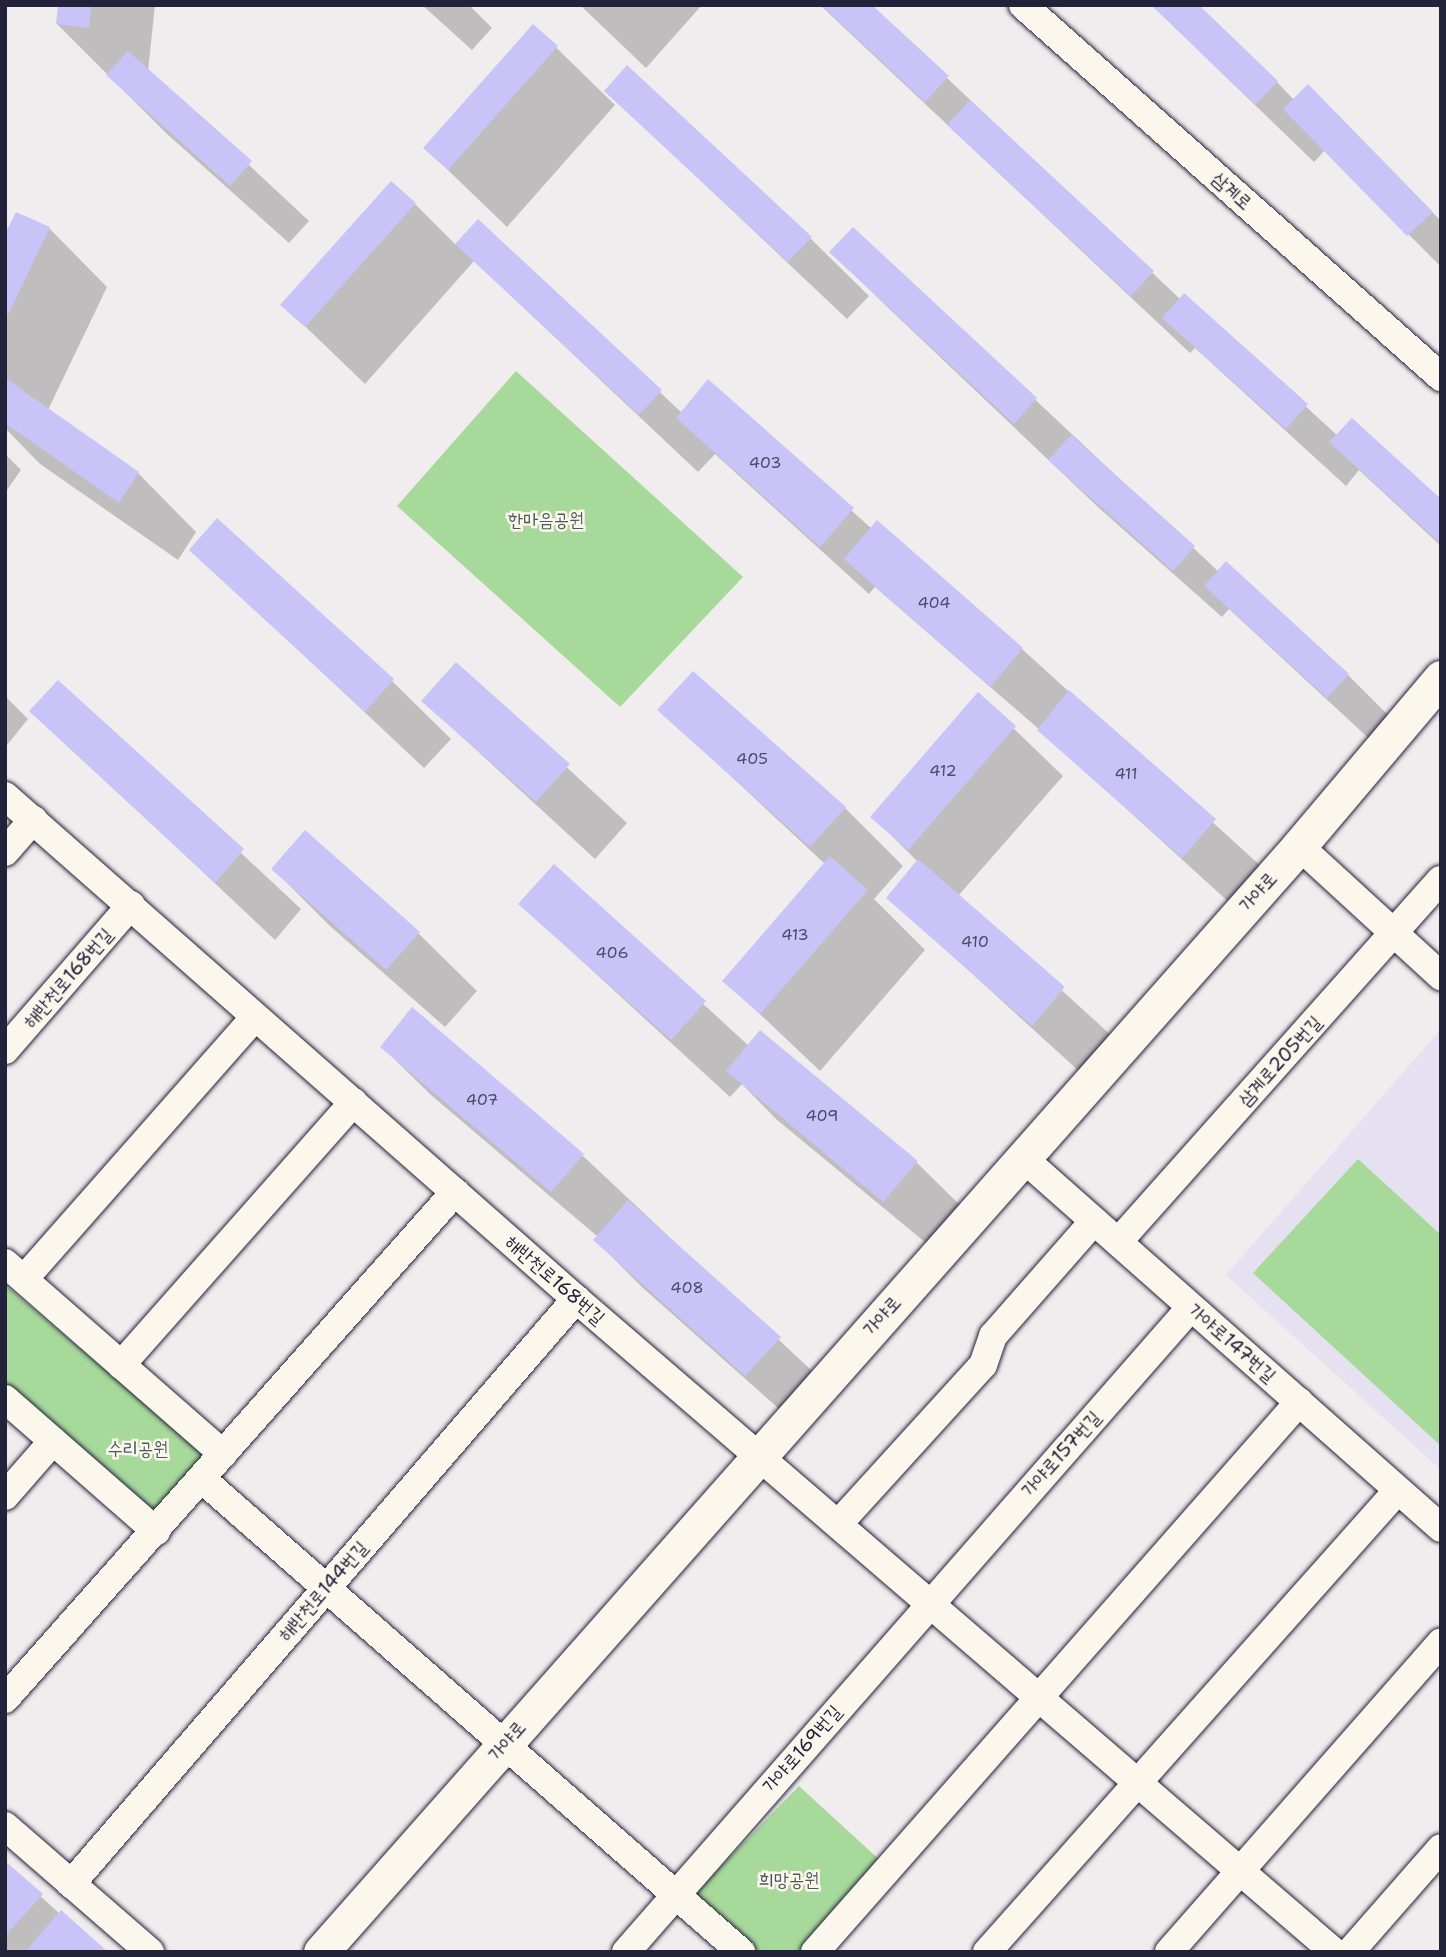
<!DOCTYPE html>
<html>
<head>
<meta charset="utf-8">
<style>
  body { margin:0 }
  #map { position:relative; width:1446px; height:1957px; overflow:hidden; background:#f1edee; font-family:"Shantell Sans","Poor Story",sans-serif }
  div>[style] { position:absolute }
  .built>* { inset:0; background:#e5e1f1 }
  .green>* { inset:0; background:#a7d99b }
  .shadow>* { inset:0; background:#0003 }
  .building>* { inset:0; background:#c8c4f7 }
  .roads { filter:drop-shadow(0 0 2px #22223b) drop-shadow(0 0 2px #22223b) }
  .minor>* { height:28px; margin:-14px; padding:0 14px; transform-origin:14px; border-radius:14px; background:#fbf7ec }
  .major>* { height:35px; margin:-17.5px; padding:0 17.5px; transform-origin:17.5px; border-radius:17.5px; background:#fbf7ec }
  span { translate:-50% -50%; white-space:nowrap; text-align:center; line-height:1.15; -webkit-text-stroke:5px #fbf7ec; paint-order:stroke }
  .number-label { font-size:16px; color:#4c4a6a }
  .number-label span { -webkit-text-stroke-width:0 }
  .street-label { font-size:19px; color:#22223b }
  .park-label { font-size:19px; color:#4a5958 }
  .frame { position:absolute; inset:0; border:7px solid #22223b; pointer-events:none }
</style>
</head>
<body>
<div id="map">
  <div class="built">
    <div style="clip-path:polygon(1441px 1029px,1441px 1470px,1226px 1275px)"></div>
  </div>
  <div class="green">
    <div style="clip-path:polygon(516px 371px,743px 577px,620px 707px,397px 506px)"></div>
    <div style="clip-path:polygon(1358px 1159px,1441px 1235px,1441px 1446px,1253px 1273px)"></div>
    <div style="clip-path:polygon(5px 1285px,207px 1456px,153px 1515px,5px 1388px)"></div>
    <div style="clip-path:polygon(799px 1786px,883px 1863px,805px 1952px,749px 1952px,688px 1900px)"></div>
  </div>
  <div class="shadow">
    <div style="clip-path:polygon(59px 5px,155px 5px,148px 71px,309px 221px,289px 243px,166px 133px,57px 24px)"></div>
    <div style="clip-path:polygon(422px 5px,469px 5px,492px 28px,472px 50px)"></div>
    <div style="clip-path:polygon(580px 5px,702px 5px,646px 68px)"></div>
    <div style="clip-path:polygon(820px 5px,870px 5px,1180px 299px,1184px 295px,1338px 436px,1441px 502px,1441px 546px,1359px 470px,1346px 486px,1195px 348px,1190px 353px)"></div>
    <div style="clip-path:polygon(534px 26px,615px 105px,507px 227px,425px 148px)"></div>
    <div style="clip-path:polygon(1195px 47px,1277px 82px,1294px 100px,1366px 145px,1441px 221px,1441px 267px,1325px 150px,1314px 162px)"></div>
    <div style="clip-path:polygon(606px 91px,810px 238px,869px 296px,847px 319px)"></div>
    <div style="clip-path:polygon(415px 204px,456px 245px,478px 221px,682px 413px,708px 381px,872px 529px,877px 522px,1022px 649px,1263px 868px,1232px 905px,1041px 731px,875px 587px,869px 594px,715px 454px,698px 472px,474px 261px,365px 384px,283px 305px)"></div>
    <div style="clip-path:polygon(49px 228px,107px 287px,48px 410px,138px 473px,196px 532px,178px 560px,40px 464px,5px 428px,5px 239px)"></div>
    <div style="clip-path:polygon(853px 229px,1219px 572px,1348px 675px,1396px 723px,1376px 745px,1229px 609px,1222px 617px,1099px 508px,880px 300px,832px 252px)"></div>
    <div style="clip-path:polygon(5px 454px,21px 470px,5px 493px)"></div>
    <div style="clip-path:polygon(191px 549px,392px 681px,451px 739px,424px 768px)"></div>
    <div style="clip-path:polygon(456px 665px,627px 823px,595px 859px,423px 701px)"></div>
    <div style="clip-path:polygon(58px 682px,301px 909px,275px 940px,32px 711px)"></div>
    <div style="clip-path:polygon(978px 694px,1063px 776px,958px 896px,1112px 1036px,1081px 1073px,889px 898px,918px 862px,872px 816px)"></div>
    <div style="clip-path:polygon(5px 696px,28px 719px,7px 745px,5px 743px)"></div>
    <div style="clip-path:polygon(660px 710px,845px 808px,903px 866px,874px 899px,925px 950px,820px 1071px,725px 981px,825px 864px)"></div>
    <div style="clip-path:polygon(554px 867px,749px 1046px,916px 1162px,965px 1210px,932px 1248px,776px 1119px,742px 1084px,730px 1097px,520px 904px)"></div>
    <div style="clip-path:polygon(273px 869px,418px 933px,477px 991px,445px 1027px,331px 927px)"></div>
    <div style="clip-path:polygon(382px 1047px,583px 1156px,828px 1386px,795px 1423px,643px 1288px,595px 1240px,598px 1237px,431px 1095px)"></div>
    <div style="clip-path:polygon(5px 1864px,60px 1914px,105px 1952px,5px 1952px)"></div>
  </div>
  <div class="building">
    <div style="clip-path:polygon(58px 5px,91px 5px,89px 28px,56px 24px)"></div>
    <div style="clip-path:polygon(821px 5px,872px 5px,949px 76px,925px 102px)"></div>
    <div style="clip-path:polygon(1151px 5px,1199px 5px,1278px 81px,1255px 105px)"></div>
    <div style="clip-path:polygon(533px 24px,558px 46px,448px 170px,423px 148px)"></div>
    <div style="clip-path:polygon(128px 51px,252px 161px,230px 186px,106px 75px)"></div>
    <div style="clip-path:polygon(627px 65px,812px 237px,788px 262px,604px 91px)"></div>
    <div style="clip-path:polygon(1308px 84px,1433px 212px,1407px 236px,1283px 109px)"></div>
    <div style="clip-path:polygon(970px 100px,1154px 271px,1131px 296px,947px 125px)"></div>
    <div style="clip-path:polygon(391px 181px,416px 203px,305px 327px,280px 305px)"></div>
    <div style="clip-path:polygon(16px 212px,50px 227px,5px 321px,5px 234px)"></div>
    <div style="clip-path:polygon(478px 219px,662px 390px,639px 415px,455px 244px)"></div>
    <div style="clip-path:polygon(853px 227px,1037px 398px,1014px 424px,829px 252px)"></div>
    <div style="clip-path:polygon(1184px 293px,1308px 404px,1286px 429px,1162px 318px)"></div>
    <div style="clip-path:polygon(5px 378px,139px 472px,119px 503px,5px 423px)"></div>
    <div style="clip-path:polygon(708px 379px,854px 508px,820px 547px,676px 418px)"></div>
    <div style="clip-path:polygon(1352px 418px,1441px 499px,1441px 544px,1329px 442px)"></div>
    <div style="clip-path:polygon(1071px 435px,1195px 546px,1173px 571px,1048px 460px)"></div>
    <div style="clip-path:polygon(217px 518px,394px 679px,365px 712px,189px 550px)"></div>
    <div style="clip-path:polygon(877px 520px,1023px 648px,990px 687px,844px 559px)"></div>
    <div style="clip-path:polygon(1226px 561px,1349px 674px,1327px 698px,1204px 586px)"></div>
    <div style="clip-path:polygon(456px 662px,570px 764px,536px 802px,421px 701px)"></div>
    <div style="clip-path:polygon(693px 671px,846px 807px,810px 847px,657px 710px)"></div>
    <div style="clip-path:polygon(58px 680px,244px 849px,215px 883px,29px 711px)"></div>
    <div style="clip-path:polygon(1069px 690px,1216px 819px,1182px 858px,1037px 730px)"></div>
    <div style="clip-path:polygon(978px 692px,1016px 726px,908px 850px,870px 817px)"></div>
    <div style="clip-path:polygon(305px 830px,420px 932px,386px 970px,271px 869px)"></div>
    <div style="clip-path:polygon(830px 856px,868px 890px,760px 1014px,722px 981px)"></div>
    <div style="clip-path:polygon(918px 859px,1065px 987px,1032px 1026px,886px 898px)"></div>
    <div style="clip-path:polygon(554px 864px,706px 1001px,671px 1040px,518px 904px)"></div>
    <div style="clip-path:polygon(412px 1007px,584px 1154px,551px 1192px,380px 1047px)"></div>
    <div style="clip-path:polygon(760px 1030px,918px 1161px,883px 1202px,726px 1071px)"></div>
    <div style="clip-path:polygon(628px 1200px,781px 1337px,745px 1376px,593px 1240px)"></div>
    <div style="clip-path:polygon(5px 1861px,43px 1894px,5px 1936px)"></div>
    <div style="clip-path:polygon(61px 1910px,108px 1952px,25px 1952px)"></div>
  </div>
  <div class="roads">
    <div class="minor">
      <div style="left:1023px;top:5px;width:560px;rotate:41.67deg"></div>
      <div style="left:5px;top:796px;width:761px;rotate:41.38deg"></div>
      <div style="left:576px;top:1299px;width:1000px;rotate:40.74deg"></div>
      <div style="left:1299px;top:846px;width:193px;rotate:42.5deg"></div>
      <div style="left:5px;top:852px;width:43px;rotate:-48.8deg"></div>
      <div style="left:5px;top:1050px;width:192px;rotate:-49deg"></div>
      <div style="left:1023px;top:1158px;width:558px;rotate:41.51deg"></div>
      <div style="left:1118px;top:1242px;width:485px;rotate:-48.3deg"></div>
      <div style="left:5px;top:1263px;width:290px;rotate:41.2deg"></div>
      <div style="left:24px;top:1279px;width:349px;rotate:-48.6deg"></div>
      <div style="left:121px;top:1365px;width:351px;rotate:-48.5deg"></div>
      <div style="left:5px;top:1399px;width:201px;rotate:41.2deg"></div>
      <div style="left:203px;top:1480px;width:716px;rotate:41.26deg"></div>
      <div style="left:5px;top:1496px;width:73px;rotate:-48.9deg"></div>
      <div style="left:840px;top:1522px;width:212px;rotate:-47.7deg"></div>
      <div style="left:983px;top:1365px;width:31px;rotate:-71deg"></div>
      <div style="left:993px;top:1336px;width:153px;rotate:-48.7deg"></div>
      <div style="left:5px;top:1699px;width:678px;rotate:-48.41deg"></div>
      <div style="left:5px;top:1826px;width:192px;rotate:41deg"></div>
      <div style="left:71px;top:1884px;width:773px;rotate:-49.2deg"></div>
      <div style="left:626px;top:1952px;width:857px;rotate:-48.78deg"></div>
      <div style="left:815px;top:1952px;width:733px;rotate:-48.65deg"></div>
      <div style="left:987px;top:1952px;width:618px;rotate:-48.34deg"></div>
      <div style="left:1169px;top:1952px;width:412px;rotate:-48.7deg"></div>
      <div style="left:1350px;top:1952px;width:138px;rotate:-48.8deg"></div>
    </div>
    <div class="major">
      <div style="left:321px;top:1952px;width:1476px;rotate:-48.51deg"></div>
      <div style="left:1299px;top:846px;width:220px;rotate:-49.8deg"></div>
    </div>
  </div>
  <div class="number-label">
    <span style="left:765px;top:463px">403</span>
    <span style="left:934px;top:603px">404</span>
    <span style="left:752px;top:759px">405</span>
    <span style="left:943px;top:771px">412</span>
    <span style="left:1126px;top:774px">411</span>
    <span style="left:795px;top:935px">413</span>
    <span style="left:975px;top:942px">410</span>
    <span style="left:612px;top:953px">406</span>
    <span style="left:482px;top:1100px">407</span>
    <span style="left:822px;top:1116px">409</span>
    <span style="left:687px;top:1288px">408</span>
  </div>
  <div class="street-label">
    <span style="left:1232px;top:191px;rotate:42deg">삼계로</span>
    <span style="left:1258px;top:892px;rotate:-48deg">가야로</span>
    <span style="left:68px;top:978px;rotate:-49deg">해반천로168번길</span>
    <span style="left:1280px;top:1061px;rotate:-48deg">삼계로205번길</span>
    <span style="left:555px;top:1280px;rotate:41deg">해반천로168번길</span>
    <span style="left:882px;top:1316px;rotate:-48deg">가야로</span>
    <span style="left:1232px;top:1343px;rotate:41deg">가야로147번길</span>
    <span style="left:1061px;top:1454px;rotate:-48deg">가야로157번길</span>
    <span style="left:323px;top:1591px;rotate:-49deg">해반천로144번길</span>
    <span style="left:507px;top:1741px;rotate:-49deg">가야로</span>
    <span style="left:802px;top:1749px;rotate:-49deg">가야로169번길</span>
  </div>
  <div class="park-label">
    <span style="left:546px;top:520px">한마음공원</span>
    <span style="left:138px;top:1449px">수리공원</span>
    <span style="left:789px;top:1880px">희망공원</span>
  </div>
  <div class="frame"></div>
</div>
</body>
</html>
